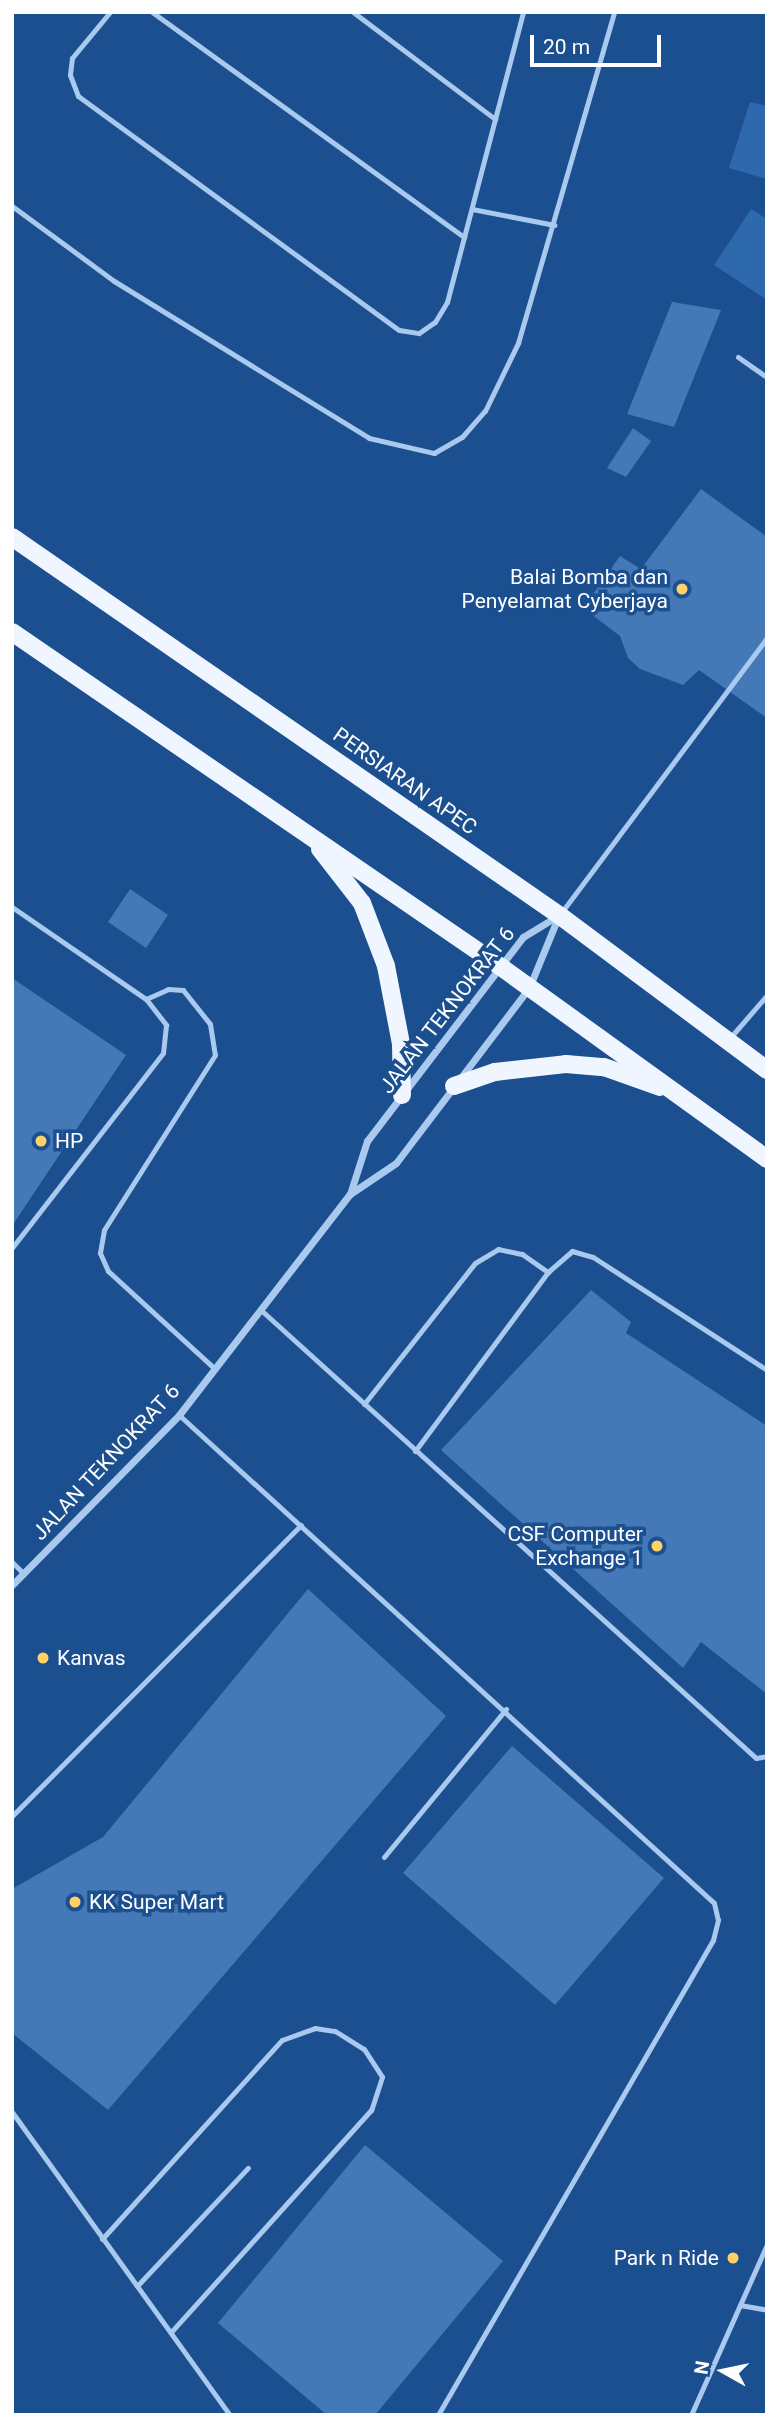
<!DOCTYPE html>
<html>
<head>
<meta charset="utf-8">
<style>
  body { margin:0 }
  #map { position:relative; width:779px; height:2427px; overflow:hidden; background:#1b4f8f; font-family:Roboto,sans-serif }
  div>[style] { position:absolute }
  .green>* { inset:0; background:#2e69ad }
  .building>* { inset:0; background:#4478b7 }
  .lane>* { height:5px; margin:-2.5px; padding:0 2.5px; transform-origin:2.5px; border-radius:2.5px; background:#a9c9ee }
  .street>* { height:7px; margin:-3.5px; padding:0 3.5px; transform-origin:3.5px; border-radius:3.5px; background:#a9c9ee }
  .primary>* { height:18px; margin:-9px; padding:0 9px; transform-origin:9px; border-radius:9px; background:#f0f6ff }
  .dots>* { width:19px; height:19px; translate:-50% -50%; box-sizing:border-box; border:4px solid #1b4f8f; border-radius:50% }
  span { translate:-50% -50%; white-space:nowrap; text-align:center; line-height:1.15; -webkit-text-stroke:7px #1b4f8f; paint-order:stroke }
  .poi-label { font-size:21px; color:#fff }
  .right { translate:-100% -50%; text-align:right }
  .left { translate:0 -50%; text-align:left }
  .street-label { font-size:21px; color:#fff }
  .frame { position:absolute; inset:0; border:14px solid #fff; pointer-events:none }
  .north { position:absolute; left:688px; top:2336px; width:70px; height:70px; -webkit-text-stroke:5px #1b4f8f; paint-order:stroke; rotate:279deg; font-size:19px; font-weight:700; line-height:28px; text-align:center; color:#fff }
  .north::after { content:''; display:block; margin:auto; width:24px; height:32px; background:#fff; clip-path:polygon(50% 0,100% 100%,50% 72%,0 100%) }
  .scale { position:absolute; left:530px; top:35px; width:131px; height:32px; box-sizing:border-box; border:4px solid #fff; border-top:0; padding-left:9px; font-size:21px; line-height:24px; white-space:nowrap; color:#fff; -webkit-text-stroke:5px #1b4f8f; paint-order:stroke }
</style>
</head>
<body>
<div id="map">
  <div class="green">
    <div style="clip-path:polygon(750px 102px,767px 106px,767px 179px,729px 168px)"></div>
    <div style="clip-path:polygon(751px 209px,767px 219px,767px 300px,714px 265px)"></div>
  </div>
  <div class="building">
    <div style="clip-path:polygon(672px 302px,721px 310px,674px 427px,627px 414px)"></div>
    <div style="clip-path:polygon(633px 428px,651px 441px,626px 477px,607px 468px)"></div>
    <div style="clip-path:polygon(701px 489px,767px 537px,767px 718px,699px 670px,683px 685px,640px 669px,628px 658px,620px 636px,583px 608px,620px 556px,641px 569px)"></div>
    <div style="clip-path:polygon(130px 889px,168px 915px,146px 948px,108px 922px)"></div>
    <div style="clip-path:polygon(12px 978px,126px 1055px,12px 1226px)"></div>
    <div style="clip-path:polygon(591px 1290px,631px 1322px,626px 1333px,767px 1426px,767px 1694px,701px 1642px,683px 1668px,441px 1450px)"></div>
    <div style="clip-path:polygon(308px 1589px,446px 1716px,108px 2110px,12px 2033px,12px 1889px,103px 1837px)"></div>
    <div style="clip-path:polygon(512px 1746px,664px 1878px,555px 2005px,403px 1873px)"></div>
    <div style="clip-path:polygon(365px 2145px,503px 2261px,375px 2415px,327px 2415px,218px 2323px)"></div>
  </div>
  <div class="lane">
    <div style="left:110px;top:12px;width:60px;rotate:129.6deg"></div>
    <div style="left:72px;top:58px;width:17px;rotate:97deg"></div>
    <div style="left:70px;top:75px;width:22px;rotate:69deg"></div>
    <div style="left:78px;top:96px;width:397px;rotate:36.1deg"></div>
    <div style="left:399px;top:330px;width:20px;rotate:9deg"></div>
    <div style="left:419px;top:333px;width:19px;rotate:-35deg"></div>
    <div style="left:435px;top:322px;width:23px;rotate:-59deg"></div>
    <div style="left:447px;top:302px;width:300px;rotate:-75.3deg"></div>
    <div style="left:152px;top:12px;width:385px;rotate:35.8deg"></div>
    <div style="left:353px;top:12px;width:178px;rotate:37deg"></div>
    <div style="left:12px;top:206px;width:127px;rotate:36.3deg"></div>
    <div style="left:114px;top:281px;width:299px;rotate:31.6deg"></div>
    <div style="left:369px;top:438px;width:67px;rotate:13deg"></div>
    <div style="left:434px;top:453px;width:32px;rotate:-30deg"></div>
    <div style="left:462px;top:437px;width:35px;rotate:-49deg"></div>
    <div style="left:485px;top:411px;width:76px;rotate:-64.1deg"></div>
    <div style="left:518px;top:343px;width:345px;rotate:-73.8deg"></div>
    <div style="left:472px;top:209px;width:84px;rotate:11deg"></div>
    <div style="left:738px;top:357px;width:35px;rotate:35deg"></div>
    <div style="left:12px;top:907px;width:163px;rotate:34.5deg"></div>
    <div style="left:146px;top:999px;width:33px;rotate:52deg"></div>
    <div style="left:166px;top:1025px;width:28px;rotate:96deg"></div>
    <div style="left:163px;top:1053px;width:247px;rotate:127.8deg"></div>
    <div style="left:561px;top:913px;width:344px;rotate:-53.2deg"></div>
    <div style="left:146px;top:999px;width:24px;rotate:-24deg"></div>
    <div style="left:168px;top:989px;width:15px;rotate:4deg"></div>
    <div style="left:183px;top:990px;width:43px;rotate:51.5deg"></div>
    <div style="left:210px;top:1024px;width:31px;rotate:81deg"></div>
    <div style="left:215px;top:1055px;width:207px;rotate:122.4deg"></div>
    <div style="left:104px;top:1230px;width:23px;rotate:100deg"></div>
    <div style="left:100px;top:1253px;width:20px;rotate:66deg"></div>
    <div style="left:108px;top:1271px;width:145px;rotate:42.5deg"></div>
    <div style="left:729px;top:1039px;width:58px;rotate:-49.2deg"></div>
    <div style="left:262px;top:1311px;width:666px;rotate:42.14deg"></div>
    <div style="left:756px;top:1758px;width:11px;rotate:-10deg"></div>
    <div style="left:364px;top:1404px;width:179px;rotate:-51.8deg"></div>
    <div style="left:475px;top:1263px;width:27px;rotate:-31deg"></div>
    <div style="left:498px;top:1249px;width:25px;rotate:12deg"></div>
    <div style="left:522px;top:1254px;width:32px;rotate:35deg"></div>
    <div style="left:179px;top:1415px;width:724px;rotate:42.37deg"></div>
    <div style="left:714px;top:1903px;width:17px;rotate:77deg"></div>
    <div style="left:718px;top:1920px;width:21px;rotate:104deg"></div>
    <div style="left:713px;top:1940px;width:549px;rotate:120.07deg"></div>
    <div style="left:415px;top:1451px;width:223px;rotate:-53.4deg"></div>
    <div style="left:548px;top:1272px;width:32px;rotate:-41deg"></div>
    <div style="left:572px;top:1251px;width:22px;rotate:16deg"></div>
    <div style="left:593px;top:1257px;width:207px;rotate:33deg"></div>
    <div style="left:12px;top:1562px;width:17px;rotate:45deg"></div>
    <div style="left:12px;top:1816px;width:410px;rotate:-45.2deg"></div>
    <div style="left:384px;top:1857px;width:192px;rotate:-50.5deg"></div>
    <div style="left:12px;top:2112px;width:373px;rotate:54.3deg"></div>
    <div style="left:102px;top:2239px;width:268px;rotate:-47.9deg"></div>
    <div style="left:282px;top:2040px;width:35px;rotate:-20deg"></div>
    <div style="left:315px;top:2028px;width:20px;rotate:9deg"></div>
    <div style="left:335px;top:2031px;width:34px;rotate:32deg"></div>
    <div style="left:364px;top:2049px;width:33px;rotate:57deg"></div>
    <div style="left:382px;top:2077px;width:35px;rotate:108deg"></div>
    <div style="left:371px;top:2110px;width:299px;rotate:132deg"></div>
    <div style="left:137px;top:2286px;width:162px;rotate:-46.8deg"></div>
    <div style="left:740px;top:2305px;width:27px;rotate:10deg"></div>
    <div style="left:691px;top:2415px;width:187px;rotate:-66deg"></div>
  </div>
  <div class="street">
    <div style="left:350px;top:1194px;width:56px;rotate:-72.2deg"></div>
    <div style="left:367px;top:1141px;width:257px;rotate:-52.6deg"></div>
    <div style="left:523px;top:937px;width:42px;rotate:-31.4deg"></div>
    <div style="left:12px;top:1585px;width:238px;rotate:-45.5deg"></div>
    <div style="left:179px;top:1415px;width:279px;rotate:-52.3deg"></div>
    <div style="left:350px;top:1194px;width:55px;rotate:-34deg"></div>
    <div style="left:396px;top:1163px;width:220px;rotate:-52.8deg"></div>
    <div style="left:529px;top:988px;width:79px;rotate:-67.7deg"></div>
  </div>
  <div class="primary">
    <div style="left:12px;top:537px;width:665px;rotate:34.65deg"></div>
    <div style="left:559px;top:915px;width:259px;rotate:36.7deg"></div>
    <div style="left:12px;top:632px;width:593px;rotate:34.41deg"></div>
    <div style="left:501px;top:967px;width:328px;rotate:35.8deg"></div>
    <div style="left:320px;top:849px;width:68px;rotate:52.1deg"></div>
    <div style="left:362px;top:903px;width:67px;rotate:69.1deg"></div>
    <div style="left:386px;top:966px;width:79px;rotate:79.1deg"></div>
    <div style="left:401px;top:1044px;width:51px;rotate:88.9deg"></div>
    <div style="left:454px;top:1086px;width:43px;rotate:-18.9deg"></div>
    <div style="left:495px;top:1072px;width:71px;rotate:-6.4deg"></div>
    <div style="left:566px;top:1064px;width:38px;rotate:5deg"></div>
    <div style="left:604px;top:1067px;width:59px;rotate:19.7deg"></div>
  </div>
  <div class="dots">
    <div style="left:682px;top:589px;background:#ffd166"></div>
    <div style="left:41px;top:1141px;background:#ffd166"></div>
    <div style="left:657px;top:1546px;background:#ffd166"></div>
    <div style="left:43px;top:1658px;background:#ffd166"></div>
    <div style="left:75px;top:1902px;background:#ffd166"></div>
    <div style="left:733px;top:2258px;background:#ffd166"></div>
  </div>
  <div class="poi-label">
    <span class="right" style="left:668px;top:589px">Balai Bomba dan<br>Penyelamat Cyberjaya</span>
    <span class="left" style="left:55px;top:1141px">HP</span>
    <span class="right" style="left:643px;top:1546px">CSF Computer<br>Exchange 1</span>
    <span class="left" style="left:57px;top:1658px">Kanvas</span>
    <span class="left" style="left:89px;top:1902px">KK Super Mart</span>
    <span class="right" style="left:719px;top:2258px">Park n Ride</span>
  </div>
  <div class="street-label">
    <span style="left:405px;top:781px;rotate:35deg">PERSIARAN APEC</span>
    <span style="left:447px;top:1010px;rotate:-52deg">JALAN TEKNOKRAT 6</span>
    <span style="left:106px;top:1462px;rotate:-47deg">JALAN TEKNOKRAT 6</span>
  </div>
  <div class="frame"></div>
  <div class="north">N</div>
  <div class="scale">20 m</div>
</div>
</body>
</html>
